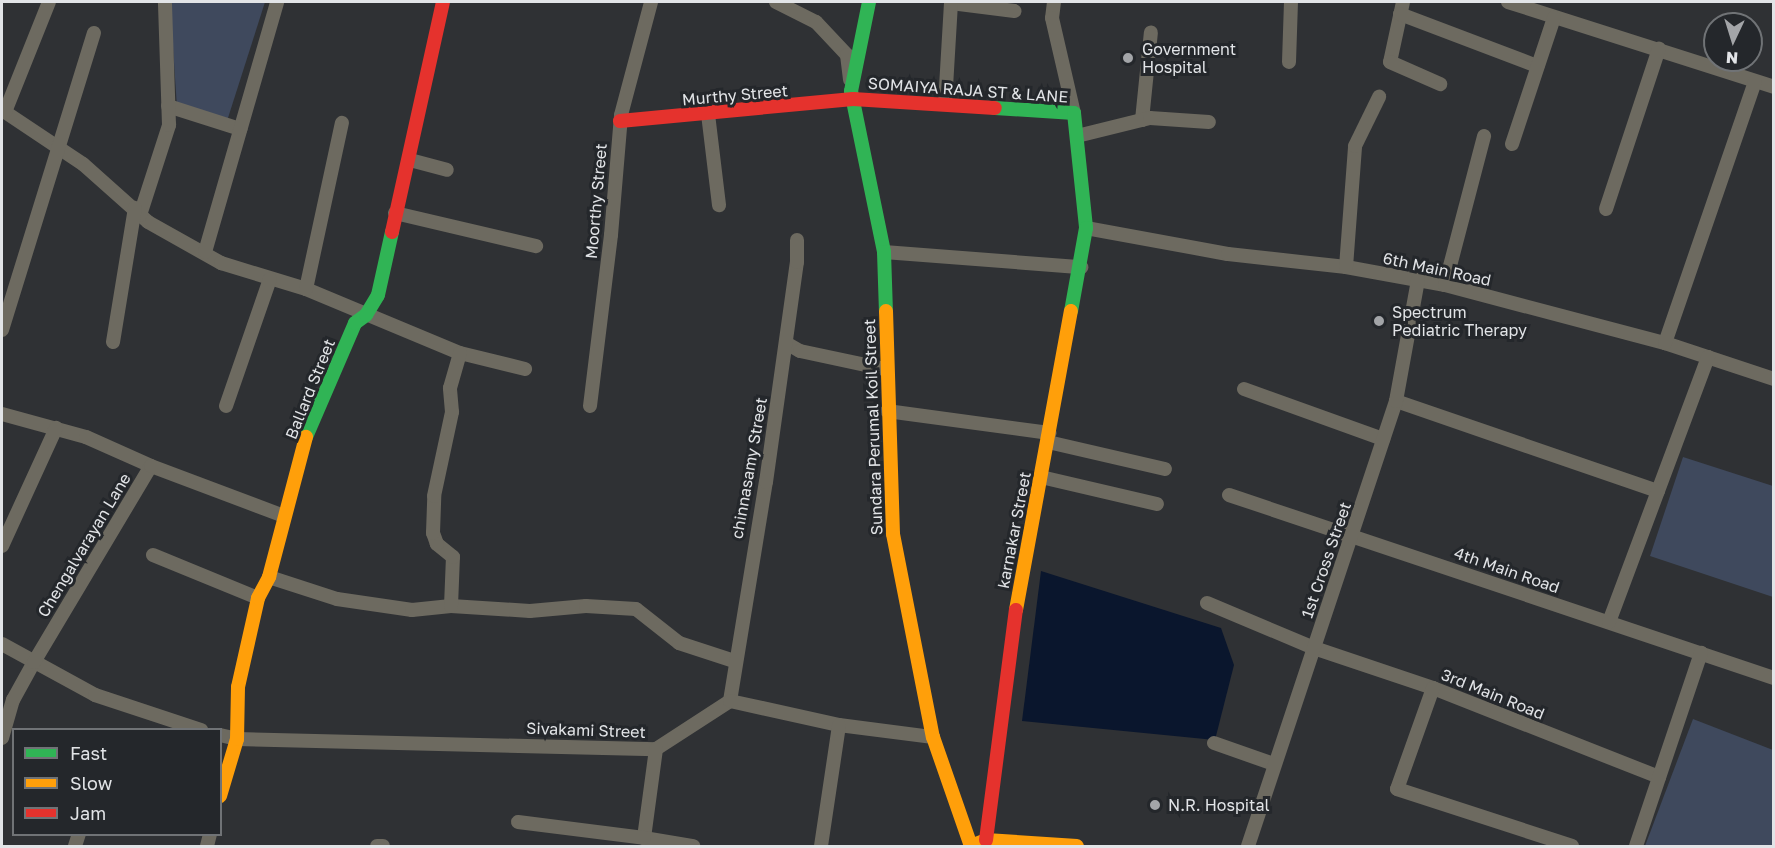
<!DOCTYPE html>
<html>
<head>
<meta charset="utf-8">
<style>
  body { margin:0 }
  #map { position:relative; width:1775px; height:848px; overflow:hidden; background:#2f3134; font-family:"Golos Text",sans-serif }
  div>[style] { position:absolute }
  .green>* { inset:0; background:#3f495d }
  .water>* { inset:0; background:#0a162d }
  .street>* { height:14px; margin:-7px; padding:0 7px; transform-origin:7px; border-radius:7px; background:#6d6a60 }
  .fast>* { height:14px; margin:-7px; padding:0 7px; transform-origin:7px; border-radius:7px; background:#30b455 }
  .slow>* { height:14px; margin:-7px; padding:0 7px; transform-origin:7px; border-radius:7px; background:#ff9f0a }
  .jam>* { height:14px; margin:-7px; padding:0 7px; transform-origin:7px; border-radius:7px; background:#e5322d }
  .dots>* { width:16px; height:16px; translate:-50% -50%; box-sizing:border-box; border:3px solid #24272b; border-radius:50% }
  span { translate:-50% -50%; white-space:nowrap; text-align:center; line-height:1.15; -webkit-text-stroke:6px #24272b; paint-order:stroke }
  .poi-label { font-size:16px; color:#e2e4e7 }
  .left { translate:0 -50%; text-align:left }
  .street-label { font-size:16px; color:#e2e4e7 }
  .frame { position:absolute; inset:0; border:3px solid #e2e4e7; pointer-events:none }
  .legend { position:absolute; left:12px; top:728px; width:210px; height:108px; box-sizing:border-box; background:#24272b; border:2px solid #707376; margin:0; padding:8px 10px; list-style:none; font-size:18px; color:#e2e4e7 }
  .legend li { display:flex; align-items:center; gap:12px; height:30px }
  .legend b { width:30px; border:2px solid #707376 }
  .north { position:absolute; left:1703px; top:12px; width:60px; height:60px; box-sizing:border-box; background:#24272b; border:2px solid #707376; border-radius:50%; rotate:184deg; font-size:16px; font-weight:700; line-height:24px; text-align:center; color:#e2e4e7 }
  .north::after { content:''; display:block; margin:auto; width:21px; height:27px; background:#a3a5a8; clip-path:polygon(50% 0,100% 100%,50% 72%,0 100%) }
</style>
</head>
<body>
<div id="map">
  <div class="green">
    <div style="clip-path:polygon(170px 2px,265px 2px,227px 121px,177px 107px)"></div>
    <div style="clip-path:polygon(1683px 457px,1773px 486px,1773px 597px,1650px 556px)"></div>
    <div style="clip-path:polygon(1693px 719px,1773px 750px,1773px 846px,1645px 846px)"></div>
  </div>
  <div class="water">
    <div style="clip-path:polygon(1041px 571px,1221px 628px,1234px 665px,1215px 740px,1022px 721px)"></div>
  </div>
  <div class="street">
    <div style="left:776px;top:2px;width:45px;rotate:26.6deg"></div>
    <div style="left:816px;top:22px;width:45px;rotate:46.8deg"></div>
    <div style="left:847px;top:55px;width:25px;rotate:83deg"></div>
    <div style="left:1054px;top:2px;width:16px;rotate:97deg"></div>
    <div style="left:1052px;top:18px;width:98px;rotate:77deg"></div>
    <div style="left:1403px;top:2px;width:61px;rotate:102.2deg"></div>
    <div style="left:1390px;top:62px;width:55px;rotate:23.7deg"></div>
    <div style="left:1508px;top:2px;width:279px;rotate:17.7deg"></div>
    <div style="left:951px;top:3px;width:64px;rotate:7.2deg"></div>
    <div style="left:1400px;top:14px;width:147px;rotate:20.8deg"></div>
    <div style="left:1289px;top:62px;width:60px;rotate:-88.1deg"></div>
    <div style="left:945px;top:104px;width:102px;rotate:-86.6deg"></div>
    <div style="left:168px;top:106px;width:76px;rotate:17.7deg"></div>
    <div style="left:2px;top:110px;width:97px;rotate:33.7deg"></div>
    <div style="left:83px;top:164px;width:87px;rotate:41.7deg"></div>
    <div style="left:148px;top:222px;width:84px;rotate:29.3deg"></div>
    <div style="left:221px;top:263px;width:89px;rotate:17deg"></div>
    <div style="left:306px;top:289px;width:167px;rotate:22.6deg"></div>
    <div style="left:460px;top:353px;width:67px;rotate:13.8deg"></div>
    <div style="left:5px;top:112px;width:118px;rotate:-68.2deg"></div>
    <div style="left:708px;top:114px;width:92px;rotate:83.1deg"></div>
    <div style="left:1142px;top:120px;width:88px;rotate:-84.2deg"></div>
    <div style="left:1077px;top:136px;width:75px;rotate:-13.9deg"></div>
    <div style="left:1150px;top:118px;width:59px;rotate:3.9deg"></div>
    <div style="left:1512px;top:144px;width:133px;rotate:-71.6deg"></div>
    <div style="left:410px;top:160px;width:38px;rotate:15deg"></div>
    <div style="left:1606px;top:209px;width:169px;rotate:-71.7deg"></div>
    <div style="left:395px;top:213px;width:145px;rotate:13.2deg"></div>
    <div style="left:140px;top:215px;width:95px;rotate:-72.1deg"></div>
    <div style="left:169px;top:125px;width:123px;rotate:-91.9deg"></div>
    <div style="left:1086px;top:228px;width:144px;rotate:10.4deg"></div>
    <div style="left:1228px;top:254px;width:119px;rotate:6.3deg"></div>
    <div style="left:1346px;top:267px;width:101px;rotate:10.3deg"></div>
    <div style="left:1445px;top:285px;width:228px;rotate:14.8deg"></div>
    <div style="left:1665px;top:343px;width:115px;rotate:18.3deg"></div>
    <div style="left:205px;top:252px;width:260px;rotate:-73.9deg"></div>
    <div style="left:884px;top:252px;width:198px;rotate:4.4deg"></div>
    <div style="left:1346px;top:267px;width:121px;rotate:-85.7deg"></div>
    <div style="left:1355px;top:146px;width:55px;rotate:-63.9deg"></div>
    <div style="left:1445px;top:285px;width:154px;rotate:-75.3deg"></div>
    <div style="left:306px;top:289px;width:170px;rotate:-77.8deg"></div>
    <div style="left:2px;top:330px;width:311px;rotate:-72.8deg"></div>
    <div style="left:113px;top:342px;width:136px;rotate:-80.7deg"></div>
    <div style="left:786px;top:343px;width:16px;rotate:30deg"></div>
    <div style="left:800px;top:351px;width:87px;rotate:12deg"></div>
    <div style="left:1665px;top:343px;width:276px;rotate:-71deg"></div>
    <div style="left:1244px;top:389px;width:148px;rotate:19.8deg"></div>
    <div style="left:1396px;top:401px;width:277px;rotate:19deg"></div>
    <div style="left:226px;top:406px;width:134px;rotate:-70.9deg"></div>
    <div style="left:590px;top:406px;width:172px;rotate:-83deg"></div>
    <div style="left:611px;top:235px;width:120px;rotate:-85.2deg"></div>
    <div style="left:621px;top:115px;width:117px;rotate:-75.1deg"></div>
    <div style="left:887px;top:411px;width:164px;rotate:7.7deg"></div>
    <div style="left:2px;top:414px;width:87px;rotate:15.3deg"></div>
    <div style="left:86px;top:437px;width:71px;rotate:24deg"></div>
    <div style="left:1048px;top:442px;width:120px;rotate:13deg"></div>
    <div style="left:1041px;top:477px;width:119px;rotate:13.1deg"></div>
    <div style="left:1229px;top:495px;width:575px;rotate:18.56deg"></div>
    <div style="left:2px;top:546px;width:130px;rotate:-65.4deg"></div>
    <div style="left:153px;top:555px;width:113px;rotate:22.3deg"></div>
    <div style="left:269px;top:577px;width:71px;rotate:17.9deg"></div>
    <div style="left:337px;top:599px;width:76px;rotate:8.3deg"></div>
    <div style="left:412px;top:610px;width:39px;rotate:-6deg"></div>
    <div style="left:451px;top:606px;width:79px;rotate:3.6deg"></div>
    <div style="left:530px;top:611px;width:56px;rotate:-5.1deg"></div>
    <div style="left:586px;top:606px;width:50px;rotate:3.4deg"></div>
    <div style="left:636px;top:609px;width:55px;rotate:38.3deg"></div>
    <div style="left:679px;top:643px;width:58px;rotate:18.1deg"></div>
    <div style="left:1207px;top:603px;width:116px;rotate:22.8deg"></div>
    <div style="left:1314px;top:648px;width:126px;rotate:18.6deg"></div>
    <div style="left:1433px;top:688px;width:243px;rotate:21.5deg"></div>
    <div style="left:451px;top:606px;width:49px;rotate:-87.7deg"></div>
    <div style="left:453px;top:557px;width:21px;rotate:-141deg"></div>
    <div style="left:437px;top:544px;width:12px;rotate:-110deg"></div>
    <div style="left:433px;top:533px;width:37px;rotate:-88deg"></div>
    <div style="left:434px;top:496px;width:86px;rotate:-77.9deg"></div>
    <div style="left:452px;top:412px;width:24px;rotate:-95deg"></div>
    <div style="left:450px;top:388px;width:36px;rotate:-74deg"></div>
    <div style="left:1609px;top:622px;width:283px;rotate:-69.5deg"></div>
    <div style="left:2px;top:644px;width:106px;rotate:28.7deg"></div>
    <div style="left:95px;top:695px;width:112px;rotate:18.3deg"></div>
    <div style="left:1433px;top:688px;width:107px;rotate:109.6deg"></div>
    <div style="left:1397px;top:789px;width:184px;rotate:18deg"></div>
    <div style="left:730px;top:701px;width:222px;rotate:-80.7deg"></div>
    <div style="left:766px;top:482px;width:222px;rotate:-82deg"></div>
    <div style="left:797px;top:262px;width:22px;rotate:-90deg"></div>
    <div style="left:220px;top:735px;width:17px;rotate:13deg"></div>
    <div style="left:237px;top:739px;width:419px;rotate:1.4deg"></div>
    <div style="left:656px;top:749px;width:88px;rotate:-33deg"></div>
    <div style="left:730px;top:701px;width:112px;rotate:12.4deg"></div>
    <div style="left:839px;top:725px;width:95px;rotate:7.3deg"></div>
    <div style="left:2px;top:738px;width:40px;rotate:-74deg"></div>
    <div style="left:13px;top:700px;width:43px;rotate:-61.1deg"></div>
    <div style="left:34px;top:662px;width:228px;rotate:-59.2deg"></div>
    <div style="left:151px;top:466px;width:142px;rotate:20.6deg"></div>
    <div style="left:1214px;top:743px;width:64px;rotate:19.3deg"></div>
    <div style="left:656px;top:749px;width:90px;rotate:97.7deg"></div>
    <div style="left:644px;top:838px;width:50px;rotate:9.3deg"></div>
    <div style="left:518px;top:822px;width:127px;rotate:7.2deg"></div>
    <div style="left:75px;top:846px;width:13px;rotate:-72deg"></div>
    <div style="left:207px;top:846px;width:12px;rotate:-76deg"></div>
    <div style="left:377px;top:846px;width:6px"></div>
    <div style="left:821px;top:846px;width:122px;rotate:-81.5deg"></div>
    <div style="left:1248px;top:846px;width:469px;rotate:-71.6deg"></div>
    <div style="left:1396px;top:401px;width:123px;rotate:-79.7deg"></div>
    <div style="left:1636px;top:846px;width:204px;rotate:-71.4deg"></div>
  </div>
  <div class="fast">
    <div style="left:869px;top:2px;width:91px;rotate:101.4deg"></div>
    <div style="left:851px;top:91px;width:164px;rotate:78.4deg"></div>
    <div style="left:884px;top:252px;width:59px;rotate:88.1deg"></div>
    <div style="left:995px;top:108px;width:79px;rotate:3.6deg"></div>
    <div style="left:1074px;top:113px;width:116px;rotate:84deg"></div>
    <div style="left:1086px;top:228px;width:84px;rotate:100.2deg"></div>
    <div style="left:306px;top:437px;width:124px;rotate:-66.7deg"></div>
    <div style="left:355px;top:323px;width:14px;rotate:-36deg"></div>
    <div style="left:366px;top:315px;width:23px;rotate:-59deg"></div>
    <div style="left:378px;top:295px;width:65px;rotate:-77.5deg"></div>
  </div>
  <div class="slow">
    <div style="left:886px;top:311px;width:223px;rotate:88.2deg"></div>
    <div style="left:893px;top:534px;width:207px;rotate:78.9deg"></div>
    <div style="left:933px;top:737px;width:115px;rotate:70.8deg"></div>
    <div style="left:1016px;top:610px;width:304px;rotate:-79.6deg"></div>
    <div style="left:220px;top:796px;width:59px;rotate:-73.4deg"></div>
    <div style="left:237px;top:739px;width:52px;rotate:-88.9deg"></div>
    <div style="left:238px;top:687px;width:91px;rotate:-77.3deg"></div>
    <div style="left:258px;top:598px;width:24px;rotate:-62deg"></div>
    <div style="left:269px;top:577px;width:145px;rotate:-75.2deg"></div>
    <div style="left:976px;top:844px;width:11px;rotate:-22deg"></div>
    <div style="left:986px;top:840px;width:91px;rotate:3.8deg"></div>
  </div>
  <div class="jam">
    <div style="left:620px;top:121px;width:234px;rotate:-5.4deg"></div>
    <div style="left:853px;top:99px;width:142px;rotate:3.6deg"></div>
    <div style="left:392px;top:232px;width:236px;rotate:-77.5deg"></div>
    <div style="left:986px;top:840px;width:232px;rotate:-82.6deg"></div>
  </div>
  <div class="dots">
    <div style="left:1128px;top:58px;background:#a3a5a8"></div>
    <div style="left:1379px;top:321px;background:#a3a5a8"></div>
    <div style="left:1155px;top:805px;background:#a3a5a8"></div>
  </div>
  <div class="poi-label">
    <span class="left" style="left:1142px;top:58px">Government<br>Hospital</span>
    <span class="left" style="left:1392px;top:321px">Spectrum<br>Pediatric Therapy</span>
    <span class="left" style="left:1168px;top:805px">N.R. Hospital</span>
  </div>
  <div class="street-label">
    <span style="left:968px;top:90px;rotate:4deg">SOMAIYA RAJA ST &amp; LANE</span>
    <span style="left:735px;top:95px;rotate:-5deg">Murthy Street</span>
    <span style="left:596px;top:201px;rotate:-85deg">Moorthy Street</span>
    <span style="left:1437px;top:269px;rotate:12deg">6th Main Road</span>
    <span style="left:310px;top:389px;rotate:-68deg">Ballard Street</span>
    <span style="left:873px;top:427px;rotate:-92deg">Sundara Perumal Koil Street</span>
    <span style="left:749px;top:468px;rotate:-80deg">chinnasamy Street</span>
    <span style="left:1014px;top:530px;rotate:-79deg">karnakar Street</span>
    <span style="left:84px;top:545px;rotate:-59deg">Chengalvarayan Lane</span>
    <span style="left:1326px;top:560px;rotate:-71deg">1st Cross Street</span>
    <span style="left:1507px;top:570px;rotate:19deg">4th Main Road</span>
    <span style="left:1493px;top:694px;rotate:22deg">3rd Main Road</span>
    <span style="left:586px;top:730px;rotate:2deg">Sivakami Street</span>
  </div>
  <div class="frame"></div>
  <ul class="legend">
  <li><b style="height:8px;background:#30b455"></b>Fast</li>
  <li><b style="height:8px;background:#ff9f0a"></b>Slow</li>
  <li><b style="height:8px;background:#e5322d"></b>Jam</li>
  </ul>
  <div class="north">N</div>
</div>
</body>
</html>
